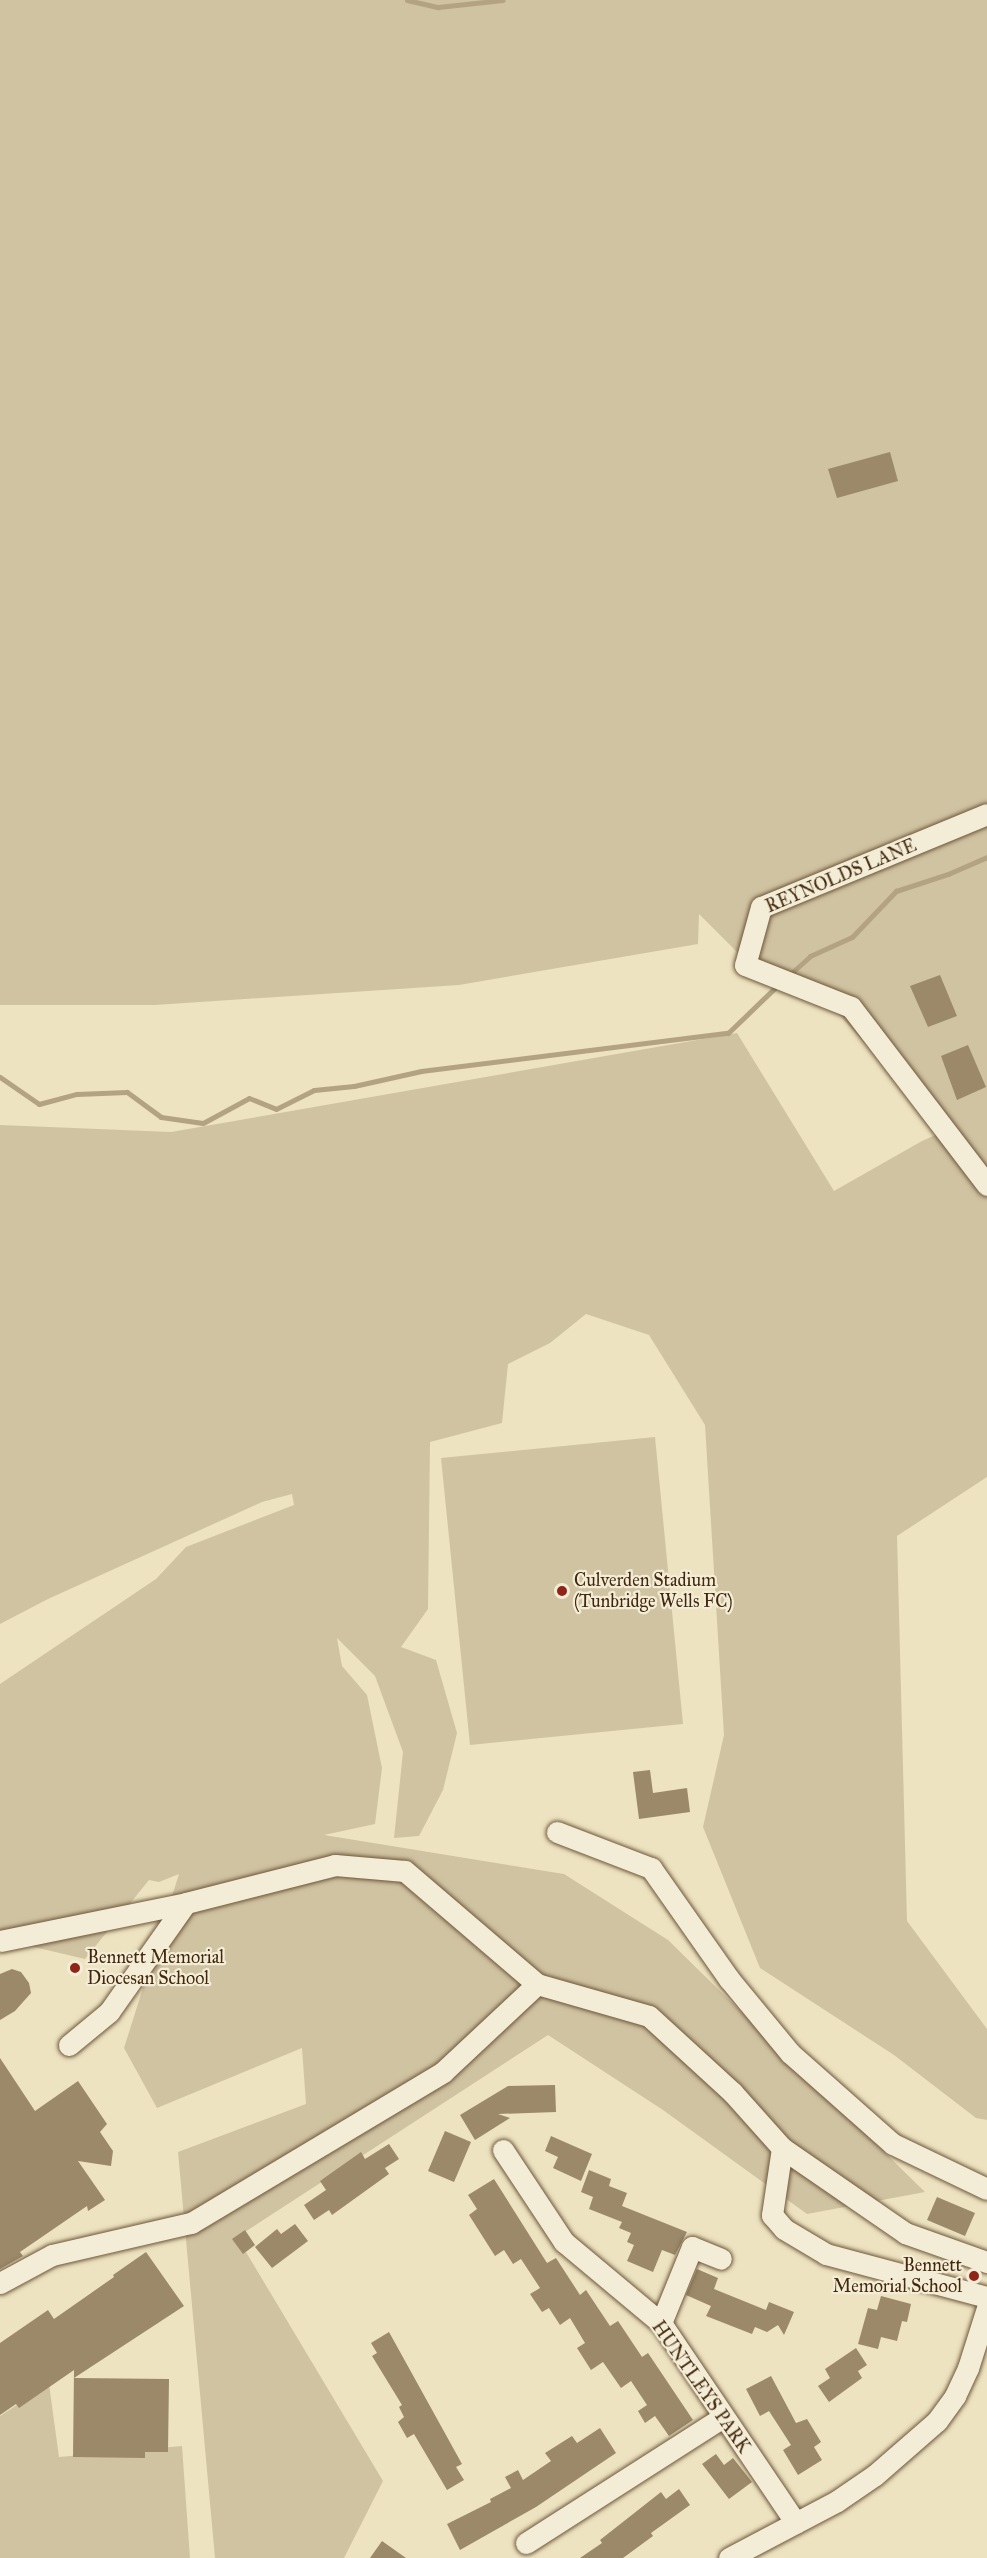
<!DOCTYPE html>
<html>
<head>
<meta charset="utf-8">
<style>
  body { margin:0 }
  #map { position:relative; width:987px; height:2558px; overflow:hidden; background:#ede3c1; font-family:"IM FELL Great Primer",serif }
  div>[style] { position:absolute }
  .green>* { inset:0; background:#d0c3a2 }
  .stream>* { height:5px; margin:-2.5px; padding:0 2.5px; transform-origin:2.5px; border-radius:2.5px; background:#b3a383 }
  .building>* { inset:0; background:#9b896a }
  .roads { filter:drop-shadow(0 0 2px #6d5639) drop-shadow(0 0 2px #6d5639) }
  .minor>* { height:21px; margin:-10.5px; padding:0 10.5px; transform-origin:10.5px; border-radius:10.5px; background:#f3edd7 }
  .dots>* { width:16px; height:16px; translate:-50% -50%; box-sizing:border-box; border:3px solid #f3edd7; border-radius:50% }
  span { translate:-50% -50%; white-space:nowrap; text-align:center; line-height:1.15; -webkit-text-stroke:4.5px #f3edd7; paint-order:stroke }
  .street-label { font-size:18px; color:#42270c }
  .poi-label { font-size:18px; color:#42270c }
  .left { translate:0 -50%; text-align:left }
  .right { translate:-100% -50%; text-align:right }
</style>
</head>
<body>
<div id="map">
  <div class="green">
    <div style="clip-path:polygon(0 0,987px 0,987px 1477px,897px 1536px,907px 1921px,987px 2029px,987px 2120px,976px 2118px,894px 2055px,760px 1968px,703px 1827px,724px 1735px,705px 1425px,649px 1335px,586px 1314px,550px 1343px,508px 1364px,502px 1423px,430px 1442px,428px 1609px,401px 1647px,436px 1660px,457px 1733px,443px 1790px,419px 1836px,394px 1838px,403px 1752px,375px 1676px,337px 1638px,342px 1666px,367px 1695px,382px 1768px,375px 1824px,324px 1835px,564px 1874px,668px 1940px,925px 2192px,807px 2214px,663px 2110px,548px 2035px,237px 2237px,383px 2481px,344px 2558px,215px 2558px,178px 2152px,306px 2104px,302px 2048px,157px 2108px,124px 2048px,179px 1874px,159px 1882px,149px 1880px,85px 1959px,0 1939px,0 1684px,156px 1579px,186px 1547px,294px 1505px,292px 1494px,262px 1502px,48px 1599px,0 1624px,0 1125px,171px 1132px,737px 1033px,834px 1191px,922px 1141px,945px 1131px,822px 996px,753px 968px,699px 914px,698px 944px,459px 985px,155px 1005px,0 1005px)"></div>
    <div style="clip-path:polygon(655px 1437px,683px 1724px,470px 1745px,441px 1458px)"></div>
    <div style="clip-path:polygon(49px 2384px,59px 2457px,182px 2446px,190px 2558px,0 2558px,0 2416px)"></div>
  </div>
  <div class="stream">
    <div style="left:407px;top:0;width:32px;rotate:13deg"></div>
    <div style="left:438px;top:7px;width:65px;rotate:-6.1deg"></div>
    <div style="left:787px;top:977px;width:31px;rotate:-42deg"></div>
    <div style="left:810px;top:956px;width:46px;rotate:-24.3deg"></div>
    <div style="left:852px;top:937px;width:64px;rotate:-46.3deg"></div>
    <div style="left:896px;top:891px;width:55px;rotate:-18.1deg"></div>
    <div style="left:948px;top:874px;width:43px;rotate:-23.6deg"></div>
    <div style="left:0;top:1077px;width:47px;rotate:34.7deg"></div>
    <div style="left:39px;top:1104px;width:39px;rotate:-15deg"></div>
    <div style="left:77px;top:1094px;width:50px;rotate:-2.3deg"></div>
    <div style="left:127px;top:1092px;width:42px;rotate:36.3deg"></div>
    <div style="left:161px;top:1117px;width:42px;rotate:8.1deg"></div>
    <div style="left:203px;top:1123px;width:52px;rotate:-28.5deg"></div>
    <div style="left:249px;top:1098px;width:29px;rotate:22deg"></div>
    <div style="left:276px;top:1109px;width:42px;rotate:-26.6deg"></div>
    <div style="left:314px;top:1090px;width:40px;rotate:-5.7deg"></div>
    <div style="left:354px;top:1086px;width:69px;rotate:-12.6deg"></div>
    <div style="left:421px;top:1071px;width:309px;rotate:-7.1deg"></div>
    <div style="left:728px;top:1033px;width:72px;rotate:-43.9deg"></div>
  </div>
  <div class="building">
    <div style="clip-path:polygon(890px 452px,898px 481px,837px 498px,828px 469px)"></div>
    <div style="clip-path:polygon(940px 975px,957px 1016px,928px 1027px,910px 986px)"></div>
    <div style="clip-path:polygon(968px 1045px,986px 1087px,957px 1100px,941px 1056px)"></div>
    <div style="clip-path:polygon(650px 1770px,653px 1793px,687px 1788px,690px 1812px,639px 1819px,633px 1772px)"></div>
    <div style="clip-path:polygon(12px 1969px,21px 1972px,29px 1983px,31px 1993px,15px 2011px,0 2020px,0 1974px)"></div>
    <div style="clip-path:polygon(0 2058px,35px 2111px,78px 2081px,107px 2124px,100px 2132px,113px 2151px,111px 2166px,78px 2161px,105px 2200px,88px 2211px,87px 2206px,20px 2252px,23px 2256px,0 2269px)"></div>
    <div style="clip-path:polygon(555px 2085px,556px 2112px,498px 2114px,510px 2118px,475px 2140px,460px 2115px,508px 2086px)"></div>
    <div style="clip-path:polygon(445px 2131px,471px 2142px,454px 2182px,428px 2171px)"></div>
    <div style="clip-path:polygon(551px 2136px,592px 2154px,581px 2181px,553px 2168px,558px 2157px,545px 2151px)"></div>
    <div style="clip-path:polygon(389px 2144px,399px 2159px,385px 2168px,389px 2174px,332px 2215px,329px 2210px,314px 2220px,304px 2205px,326px 2190px,320px 2181px,361px 2152px,365px 2159px)"></div>
    <div style="clip-path:polygon(589px 2170px,611px 2179px,609px 2186px,627px 2193px,622px 2206px,687px 2232px,675px 2255px,662px 2250px,653px 2272px,627px 2261px,634px 2245px,627px 2242px,631px 2233px,619px 2228px,622px 2222px,589px 2209px,593px 2197px,581px 2192px)"></div>
    <div style="clip-path:polygon(494px 2179px,547px 2263px,556px 2258px,580px 2295px,586px 2290px,610px 2326px,618px 2321px,642px 2357px,648px 2353px,693px 2420px,669px 2436px,655px 2416px,645px 2423px,638px 2411px,647px 2405px,631px 2381px,621px 2388px,603px 2362px,591px 2370px,577px 2348px,585px 2343px,570px 2318px,560px 2325px,549px 2308px,542px 2312px,530px 2294px,540px 2288px,521px 2259px,513px 2264px,504px 2250px,495px 2256px,469px 2215px,477px 2209px,468px 2195px)"></div>
    <div style="clip-path:polygon(937px 2197px,975px 2213px,965px 2236px,927px 2220px)"></div>
    <div style="clip-path:polygon(295px 2224px,308px 2241px,272px 2268px,255px 2247px,277px 2229px,281px 2234px)"></div>
    <div style="clip-path:polygon(245px 2230px,255px 2245px,243px 2254px,232px 2239px)"></div>
    <div style="clip-path:polygon(146px 2252px,184px 2306px,74px 2378px,169px 2379px,168px 2452px,145px 2452px,145px 2458px,73px 2457px,74px 2370px,19px 2408px,16px 2404px,0 2415px,0 2343px,48px 2310px,54px 2319px,114px 2277px,113px 2275px)"></div>
    <div style="clip-path:polygon(697px 2269px,718px 2278px,714px 2289px,766px 2310px,769px 2302px,794px 2312px,784px 2335px,778px 2325px,767px 2332px,755px 2327px,752px 2334px,706px 2316px,711px 2306px,686px 2295px)"></div>
    <div style="clip-path:polygon(881px 2296px,911px 2304px,907px 2322px,902px 2321px,897px 2341px,881px 2337px,878px 2349px,858px 2344px,868px 2308px,877px 2310px)"></div>
    <div style="clip-path:polygon(389px 2332px,462px 2464px,456px 2467px,464px 2480px,447px 2490px,414px 2434px,407px 2438px,398px 2422px,404px 2417px,399px 2407px,402px 2405px,372px 2356px,377px 2353px,371px 2343px)"></div>
    <div style="clip-path:polygon(856px 2348px,867px 2365px,858px 2371px,862px 2378px,829px 2402px,818px 2386px,830px 2378px,825px 2369px)"></div>
    <div style="clip-path:polygon(771px 2376px,796px 2423px,807px 2419px,821px 2442px,814px 2447px,822px 2460px,798px 2475px,783px 2450px,791px 2445px,769px 2411px,760px 2416px,746px 2389px)"></div>
    <div style="clip-path:polygon(600px 2428px,616px 2453px,536px 2507px,460px 2550px,447px 2524px,491px 2502px,490px 2499px,511px 2488px,505px 2477px,518px 2470px,523px 2480px,551px 2461px,545px 2453px,572px 2436px,577px 2443px)"></div>
    <div style="clip-path:polygon(716px 2454px,724px 2465px,733px 2458px,752px 2482px,729px 2499px,702px 2464px)"></div>
    <div style="clip-path:polygon(679px 2489px,690px 2505px,651px 2533px,653px 2536px,623px 2558px,580px 2558px,602px 2543px,600px 2540px,661px 2492px,666px 2499px)"></div>
    <div style="clip-path:polygon(382px 2541px,406px 2558px,370px 2558px)"></div>
  </div>
  <div class="roads">
    <div class="minor">
      <div style="left:987px;top:814px;width:244px;rotate:157.6deg"></div>
      <div style="left:761px;top:907px;width:60px;rotate:105.4deg"></div>
      <div style="left:745px;top:965px;width:114px;rotate:21.6deg"></div>
      <div style="left:851px;top:1007px;width:224px;rotate:52.6deg"></div>
      <div style="left:557px;top:1832px;width:101px;rotate:21deg"></div>
      <div style="left:651px;top:1868px;width:136px;rotate:54.9deg"></div>
      <div style="left:729px;top:1979px;width:96px;rotate:50.5deg"></div>
      <div style="left:790px;top:2053px;width:137px;rotate:41.5deg"></div>
      <div style="left:893px;top:2144px;width:104px;rotate:25.6deg"></div>
      <div style="left:0;top:1941px;width:190px;rotate:-11.5deg"></div>
      <div style="left:69px;top:2045px;width:52px;rotate:-39.5deg"></div>
      <div style="left:109px;top:2012px;width:133px;rotate:-54.8deg"></div>
      <div style="left:186px;top:1903px;width:154px;rotate:-14.3deg"></div>
      <div style="left:335px;top:1865px;width:70px;rotate:4.9deg"></div>
      <div style="left:405px;top:1871px;width:174px;rotate:40.6deg"></div>
      <div style="left:782px;top:2148px;width:68px;rotate:98.5deg"></div>
      <div style="left:772px;top:2215px;width:18px;rotate:49deg"></div>
      <div style="left:784px;top:2229px;width:49px;rotate:30.8deg"></div>
      <div style="left:826px;top:2254px;width:167px;rotate:15deg"></div>
      <div style="left:503px;top:2150px;width:110px;rotate:56.5deg"></div>
      <div style="left:564px;top:2242px;width:126px;rotate:39.9deg"></div>
      <div style="left:661px;top:2323px;width:241px;rotate:56deg"></div>
      <div style="left:0;top:2283px;width:59px;rotate:-28.3deg"></div>
      <div style="left:52px;top:2255px;width:143px;rotate:-13deg"></div>
      <div style="left:191px;top:2223px;width:294px;rotate:-30.9deg"></div>
      <div style="left:443px;top:2072px;width:129px;rotate:-43.1deg"></div>
      <div style="left:537px;top:1984px;width:116px;rotate:15.9deg"></div>
      <div style="left:649px;top:2016px;width:114px;rotate:42.5deg"></div>
      <div style="left:733px;top:2093px;width:74px;rotate:48.3deg"></div>
      <div style="left:782px;top:2148px;width:150px;rotate:34.6deg"></div>
      <div style="left:905px;top:2233px;width:87px;rotate:19.5deg"></div>
      <div style="left:661px;top:2323px;width:82px;rotate:-67.8deg"></div>
      <div style="left:692px;top:2247px;width:31px;rotate:22deg"></div>
      <div style="left:526px;top:2543px;width:234px;rotate:-32.6deg"></div>
      <div style="left:729px;top:2558px;width:122px;rotate:-27.8deg"></div>
      <div style="left:837px;top:2501px;width:46px;rotate:-34.4deg"></div>
      <div style="left:875px;top:2475px;width:82px;rotate:-41.1deg"></div>
      <div style="left:937px;top:2421px;width:31px;rotate:-54deg"></div>
      <div style="left:955px;top:2396px;width:31px;rotate:-65deg"></div>
      <div style="left:968px;top:2368px;width:63px;rotate:-72.4deg"></div>
    </div>
  </div>
  <div class="dots">
    <div style="left:562px;top:1591px;background:#8f2418"></div>
    <div style="left:75px;top:1968px;background:#8f2418"></div>
    <div style="left:974px;top:2276px;background:#8f2418"></div>
  </div>
  <div class="street-label">
    <span style="left:841px;top:876px;rotate:-23deg">REYNOLDS LANE</span>
    <span style="left:701px;top:2387px;rotate:55deg">HUNTLEYS PARK</span>
  </div>
  <div class="poi-label">
    <span class="left" style="left:574px;top:1591px">Culverden Stadium<br>(Tunbridge Wells FC)</span>
    <span class="left" style="left:87px;top:1968px">Bennett Memorial<br>Diocesan School</span>
    <span class="right" style="left:962px;top:2276px">Bennett<br>Memorial School</span>
  </div>
</div>
</body>
</html>
